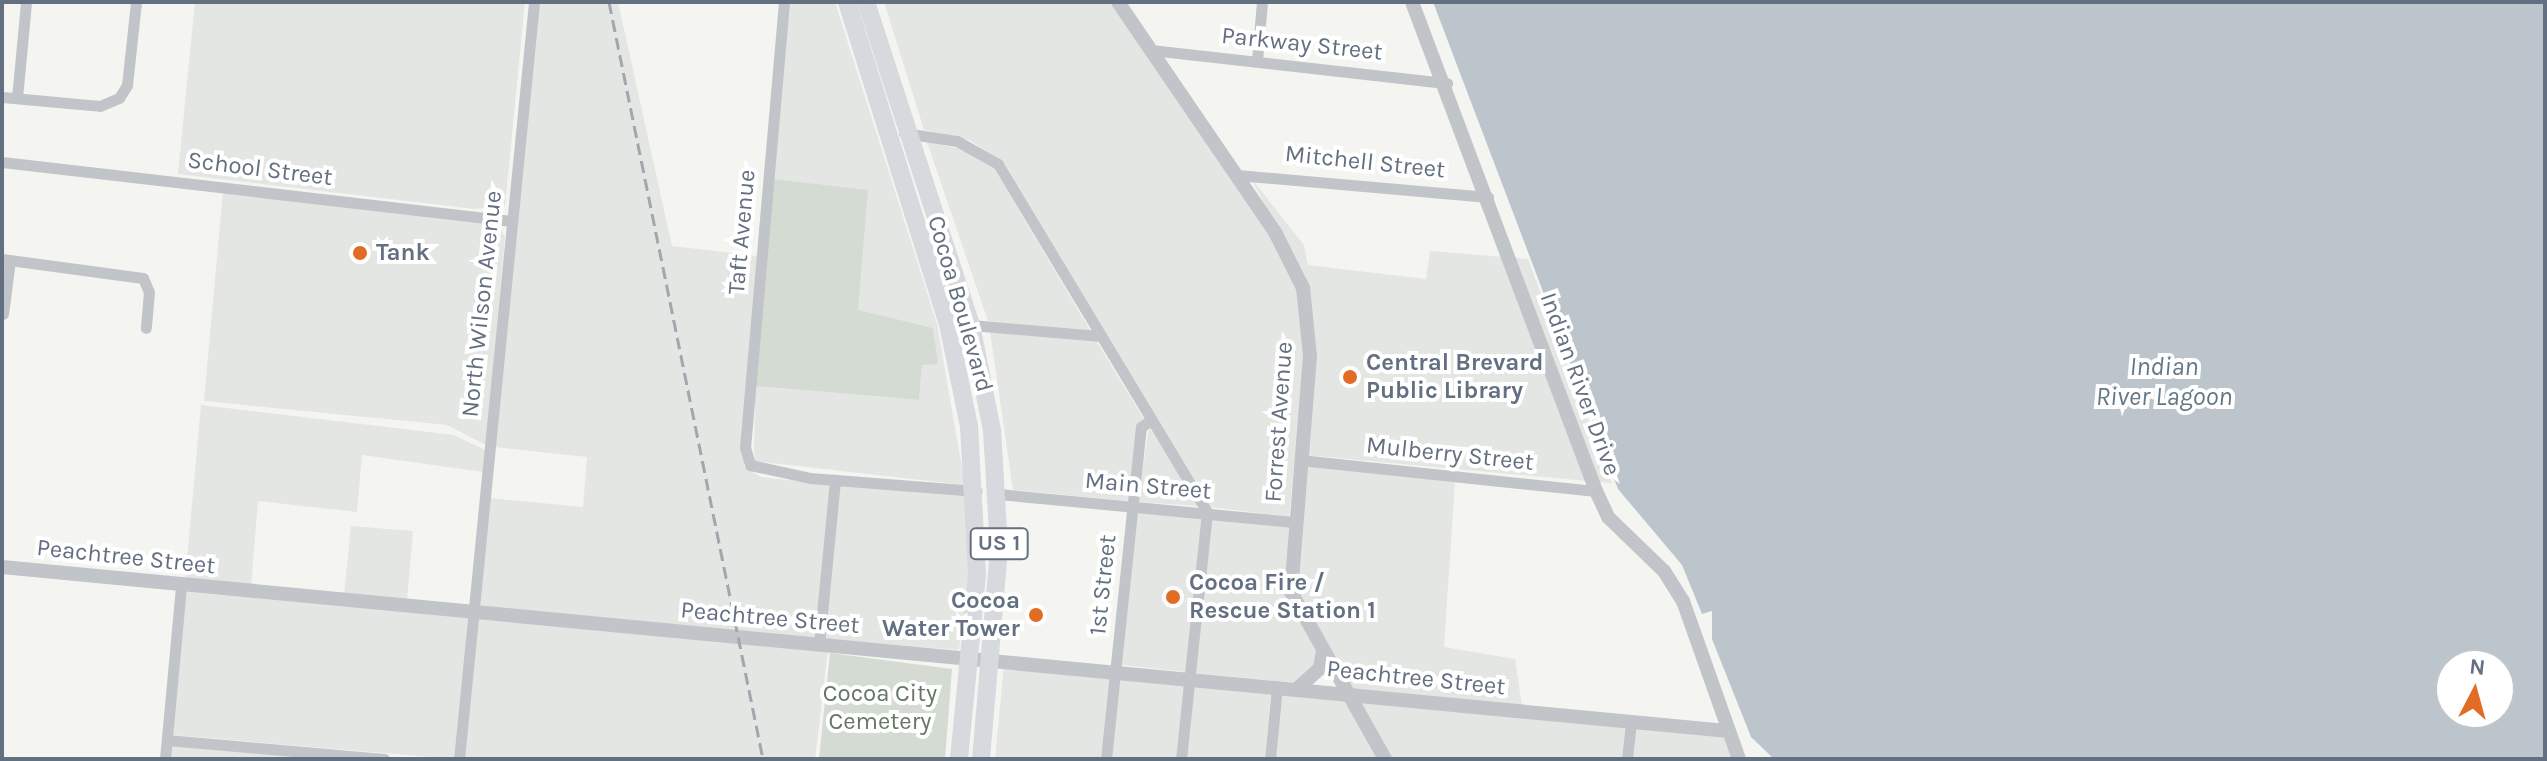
<!DOCTYPE html>
<html>
<head>
<meta charset="utf-8">
<style>
  body { margin:0 }
  #map { position:relative; width:2547px; height:761px; overflow:hidden; background:#f4f5f0; font-family:Karla,sans-serif }
  div>[style] { position:absolute }
  .built>* { inset:0; background:#e4e6e4 }
  .green>* { inset:0; background:#d4dbd2 }
  .water>* { inset:0; background:#bdc5cc }
  .minor>* { height:11px; margin:-5.5px; padding:0 5.5px; transform-origin:5.5px; border-radius:5.5px; background:#c1c4c8 }
  .tertiary>* { height:14px; margin:-7px; padding:0 7px; transform-origin:7px; border-radius:7px; background:#c1c4c8 }
  .primary>* { height:18px; margin:-9px; padding:0 9px; transform-origin:9px; border-radius:9px; background:#d6d9de }
  .rail>* { height:3px; margin-top:-1.5px; transform-origin:0; background:repeating-linear-gradient(90deg,#a2a6ad 0 12px,transparent 0 18px) }
  .dots>* { width:22px; height:22px; translate:-50% -50%; box-sizing:border-box; border:4px solid #fff; border-radius:50% }
  span { translate:-50% -50%; white-space:nowrap; text-align:center; line-height:1.15; -webkit-text-stroke:8px #fff; paint-order:stroke }
  .shield-label span { padding:2px 6px; background:#fff; border:2px solid; border-radius:6px; -webkit-text-stroke-width:0 }
  .shield-label { font-size:22px; color:#637081; font-weight:700 }
  .street-label { font-size:24px; color:#637081 }
  .poi-label { font-size:24px; color:#637081; font-weight:700 }
  .left { translate:0 -50%; text-align:left }
  .right { translate:-100% -50%; text-align:right }
  .park-label { font-size:24px; color:#637962 }
  .water-label { font-size:26px; color:#637885; font-style:italic }
  .frame { position:absolute; inset:0; border:4px solid #637081; pointer-events:none }
  .north { position:absolute; left:2435px; top:649px; width:80px; height:80px; box-sizing:border-box; background:#fff; border:2px solid #c1c6cd; border-radius:50%; rotate:6deg; font-size:22px; font-weight:700; line-height:32px; text-align:center; color:#637081 }
  .north::after { content:''; display:block; margin:auto; width:28px; height:36px; background:#e26c23; clip-path:polygon(50% 0,100% 100%,50% 72%,0 100%) }
</style>
</head>
<body>
<div id="map">
  <div class="built">
    <div style="clip-path:polygon(195px 2px,525px 2px,505px 206px,475px 209px,178px 174px)"></div>
    <div style="clip-path:polygon(538px 2px,618px 2px,672px 246px,757px 256px,744px 467px,761px 477px,830px 485px,815px 638px,479px 606px,490px 498px,583px 507px,587px 457px,495px 447px)"></div>
    <div style="clip-path:polygon(789px 2px,835px 2px,937px 324px,965px 485px,754px 461px,755px 386px,919px 400px,922px 364px,937px 364px,933px 328px,858px 311px,773px 179px)"></div>
    <div style="clip-path:polygon(884px 2px,1111px 2px,1272px 236px,1298px 289px,1305px 356px,1289px 517px,1210px 507px,1004px 162px,969px 140px,924px 130px)"></div>
    <div style="clip-path:polygon(927px 142px,966px 150px,994px 168px,1090px 330px,988px 321px)"></div>
    <div style="clip-path:polygon(1251px 178px,1304px 245px,1308px 265px,1426px 279px,1430px 251px,1504px 257px,1587px 481px,1305px 455px,1308px 287px)"></div>
    <div style="clip-path:polygon(223px 192px,498px 223px,505px 237px,486px 445px,447px 425px,204px 401px)"></div>
    <div style="clip-path:polygon(1515px 258px,1528px 259px,1612px 483px,1598px 482px)"></div>
    <div style="clip-path:polygon(990px 332px,1097px 342px,1144px 419px,1129px 501px,1013px 490px)"></div>
    <div style="clip-path:polygon(201px 405px,454px 435px,485px 450px,483px 472px,362px 455px,357px 512px,258px 501px,251px 587px,185px 581px)"></div>
    <div style="clip-path:polygon(1149px 427px,1198px 506px,1138px 502px)"></div>
    <div style="clip-path:polygon(1304px 466px,1455px 482px,1444px 647px,1515px 659px,1522px 706px,1350px 689px,1295px 590px)"></div>
    <div style="clip-path:polygon(839px 485px,966px 496px,969px 574px,959px 650px,824px 639px)"></div>
    <div style="clip-path:polygon(1137px 513px,1202px 517px,1187px 672px,1122px 665px)"></div>
    <div style="clip-path:polygon(1211px 518px,1289px 527px,1286px 592px,1318px 653px,1316px 666px,1296px 683px,1196px 673px)"></div>
    <div style="clip-path:polygon(351px 526px,413px 531px,407px 600px,344px 595px)"></div>
    <div style="clip-path:polygon(185px 592px,468px 617px,454px 759px,173px 735px)"></div>
    <div style="clip-path:polygon(478px 617px,828px 650px,815px 759px,464px 759px)"></div>
    <div style="clip-path:polygon(1004px 665px,1112px 674px,1101px 759px,995px 759px)"></div>
    <div style="clip-path:polygon(1121px 675px,1186px 682px,1176px 759px,1111px 759px)"></div>
    <div style="clip-path:polygon(1195px 683px,1271px 691px,1265px 759px,1186px 759px)"></div>
    <div style="clip-path:polygon(1281px 692px,1345px 699px,1380px 759px,1275px 759px)"></div>
    <div style="clip-path:polygon(1357px 700px,1625px 727px,1622px 759px,1391px 759px)"></div>
    <div style="clip-path:polygon(1635px 728px,1723px 736px,1733px 759px,1632px 759px)"></div>
    <div style="clip-path:polygon(172px 746px,322px 759px,171px 759px)"></div>
  </div>
  <div class="green">
    <div style="clip-path:polygon(773px 179px,868px 190px,858px 310px,933px 328px,938px 364px,922px 365px,919px 400px,755px 386px)"></div>
    <div style="clip-path:polygon(830px 653px,952px 669px,945px 759px,819px 759px)"></div>
  </div>
  <div class="water">
    <div style="clip-path:polygon(evenodd,1433px 2px,2545px 2px,2545px 759px,1774px 759px,1751px 737px,1712px 639px,1712px 611px,1702px 614px,1682px 565px,1618px 489px,1433px 2px,2451px 665px,2499px 665px,2499px 713px,2451px 713px,2451px 665px)"></div>
  </div>
  <div class="minor">
    <div style="left:784px;top:2px;width:447px;rotate:95deg"></div>
    <div style="left:745px;top:447px;width:19px;rotate:74deg"></div>
    <div style="left:750px;top:465px;width:61px;rotate:12.2deg"></div>
    <div style="left:810px;top:478px;width:167px;rotate:4.5deg"></div>
    <div style="left:1151px;top:50px;width:298px;rotate:6.4deg"></div>
    <div style="left:1257px;top:61px;width:59px;rotate:-85.2deg"></div>
    <div style="left:2px;top:97px;width:98px;rotate:5.2deg"></div>
    <div style="left:100px;top:106px;width:21px;rotate:-23deg"></div>
    <div style="left:119px;top:98px;width:15px;rotate:-58deg"></div>
    <div style="left:127px;top:85px;width:83px;rotate:-83.8deg"></div>
    <div style="left:17px;top:98px;width:96px;rotate:-84.6deg"></div>
    <div style="left:904px;top:133px;width:54px;rotate:8.6deg"></div>
    <div style="left:957px;top:141px;width:47px;rotate:29.3deg"></div>
    <div style="left:998px;top:164px;width:406px;rotate:59deg"></div>
    <div style="left:1207px;top:512px;width:248px;rotate:96deg"></div>
    <div style="left:2px;top:162px;width:513px;rotate:6.6deg"></div>
    <div style="left:1237px;top:175px;width:252px;rotate:5deg"></div>
    <div style="left:2px;top:259px;width:142px;rotate:7.7deg"></div>
    <div style="left:143px;top:278px;width:15px;rotate:67deg"></div>
    <div style="left:149px;top:292px;width:36px;rotate:95deg"></div>
    <div style="left:3px;top:314px;width:54px;rotate:-82.6deg"></div>
    <div style="left:971px;top:325px;width:129px;rotate:4.9deg"></div>
    <div style="left:1300px;top:460px;width:298px;rotate:6deg"></div>
    <div style="left:998px;top:494px;width:297px;rotate:5.4deg"></div>
    <div style="left:819px;top:644px;width:165px;rotate:-84.4deg"></div>
    <div style="left:167px;top:740px;width:218px;rotate:5deg"></div>
    <div style="left:165px;top:759px;width:174px;rotate:-84.7deg"></div>
    <div style="left:459px;top:759px;width:761px;rotate:-84.34deg"></div>
    <div style="left:1106px;top:759px;width:334px;rotate:-84deg"></div>
    <div style="left:1141px;top:427px;width:12px;rotate:-35deg"></div>
    <div style="left:1270px;top:759px;width:73px;rotate:-84.5deg"></div>
    <div style="left:1627px;top:759px;width:37px;rotate:-84deg"></div>
  </div>
  <div class="tertiary">
    <div style="left:1118px;top:2px;width:278px;rotate:55.7deg"></div>
    <div style="left:1275px;top:232px;width:63px;rotate:63.4deg"></div>
    <div style="left:1303px;top:288px;width:68px;rotate:84.1deg"></div>
    <div style="left:1310px;top:356px;width:237px;rotate:94.6deg"></div>
    <div style="left:1291px;top:592px;width:192px;rotate:60.6deg"></div>
    <div style="left:1412px;top:2px;width:522px;rotate:69.38deg"></div>
    <div style="left:1596px;top:491px;width:29px;rotate:65deg"></div>
    <div style="left:1608px;top:517px;width:78px;rotate:44deg"></div>
    <div style="left:1664px;top:571px;width:36px;rotate:58deg"></div>
    <div style="left:1683px;top:601px;width:168px;rotate:70.5deg"></div>
    <div style="left:2px;top:567px;width:1732px;rotate:5.43deg"></div>
    <div style="left:1298px;top:688px;width:30px;rotate:-42deg"></div>
    <div style="left:1320px;top:668px;width:17px;rotate:-80deg"></div>
  </div>
  <div class="primary">
    <div style="left:847px;top:2px;width:337px;rotate:72.6deg"></div>
    <div style="left:948px;top:324px;width:104px;rotate:78.4deg"></div>
    <div style="left:969px;top:426px;width:149px;rotate:86.9deg"></div>
    <div style="left:977px;top:575px;width:185px;rotate:95.6deg"></div>
    <div style="left:866px;top:2px;width:340px;rotate:72deg"></div>
    <div style="left:971px;top:325px;width:107px;rotate:78.7deg"></div>
    <div style="left:992px;top:430px;width:119px;rotate:86.6deg"></div>
    <div style="left:999px;top:549px;width:211px;rotate:94.9deg"></div>
  </div>
  <div class="rail">
    <div style="left:609px;top:2px;width:773px;rotate:78.5deg"></div>
  </div>
  <div class="dots">
    <div style="left:360px;top:253px;background:#e26c23"></div>
    <div style="left:1350px;top:377px;background:#e26c23"></div>
    <div style="left:1173px;top:597px;background:#e26c23"></div>
    <div style="left:1036px;top:615px;background:#e26c23"></div>
  </div>
  <div class="shield-label">
    <span style="left:999px;top:544px">US 1</span>
  </div>
  <div class="street-label">
    <span style="left:1302px;top:44px;rotate:6deg">Parkway Street</span>
    <span style="left:1365px;top:162px;rotate:6deg">Mitchell Street</span>
    <span style="left:260px;top:169px;rotate:7deg">School Street</span>
    <span style="left:742px;top:232px;rotate:-85deg">Taft Avenue</span>
    <span style="left:482px;top:304px;rotate:-84deg">North Wilson Avenue</span>
    <span style="left:960px;top:304px;rotate:74deg">Cocoa Boulevard</span>
    <span style="left:1580px;top:384px;rotate:70deg">Indian River Drive</span>
    <span style="left:1279px;top:422px;rotate:-86deg">Forrest Avenue</span>
    <span style="left:1450px;top:454px;rotate:6deg">Mulberry Street</span>
    <span style="left:1148px;top:486px;rotate:5deg">Main Street</span>
    <span style="left:126px;top:557px;rotate:6deg">Peachtree Street</span>
    <span style="left:1103px;top:585px;rotate:-84deg">1st Street</span>
    <span style="left:770px;top:618px;rotate:5deg">Peachtree Street</span>
    <span style="left:1416px;top:678px;rotate:6deg">Peachtree Street</span>
  </div>
  <div class="poi-label">
    <span class="left" style="left:376px;top:253px">Tank</span>
    <span class="left" style="left:1366px;top:377px">Central Brevard<br>Public Library</span>
    <span class="left" style="left:1189px;top:597px">Cocoa Fire /<br>Rescue Station 1</span>
    <span class="right" style="left:1020px;top:615px">Cocoa<br>Water Tower</span>
  </div>
  <div class="park-label">
    <span style="left:880px;top:708px">Cocoa City<br>Cemetery</span>
  </div>
  <div class="water-label">
    <span style="left:2164px;top:382px">Indian<br>River Lagoon</span>
  </div>
  <div class="frame"></div>
  <div class="north">N</div>
</div>
</body>
</html>
